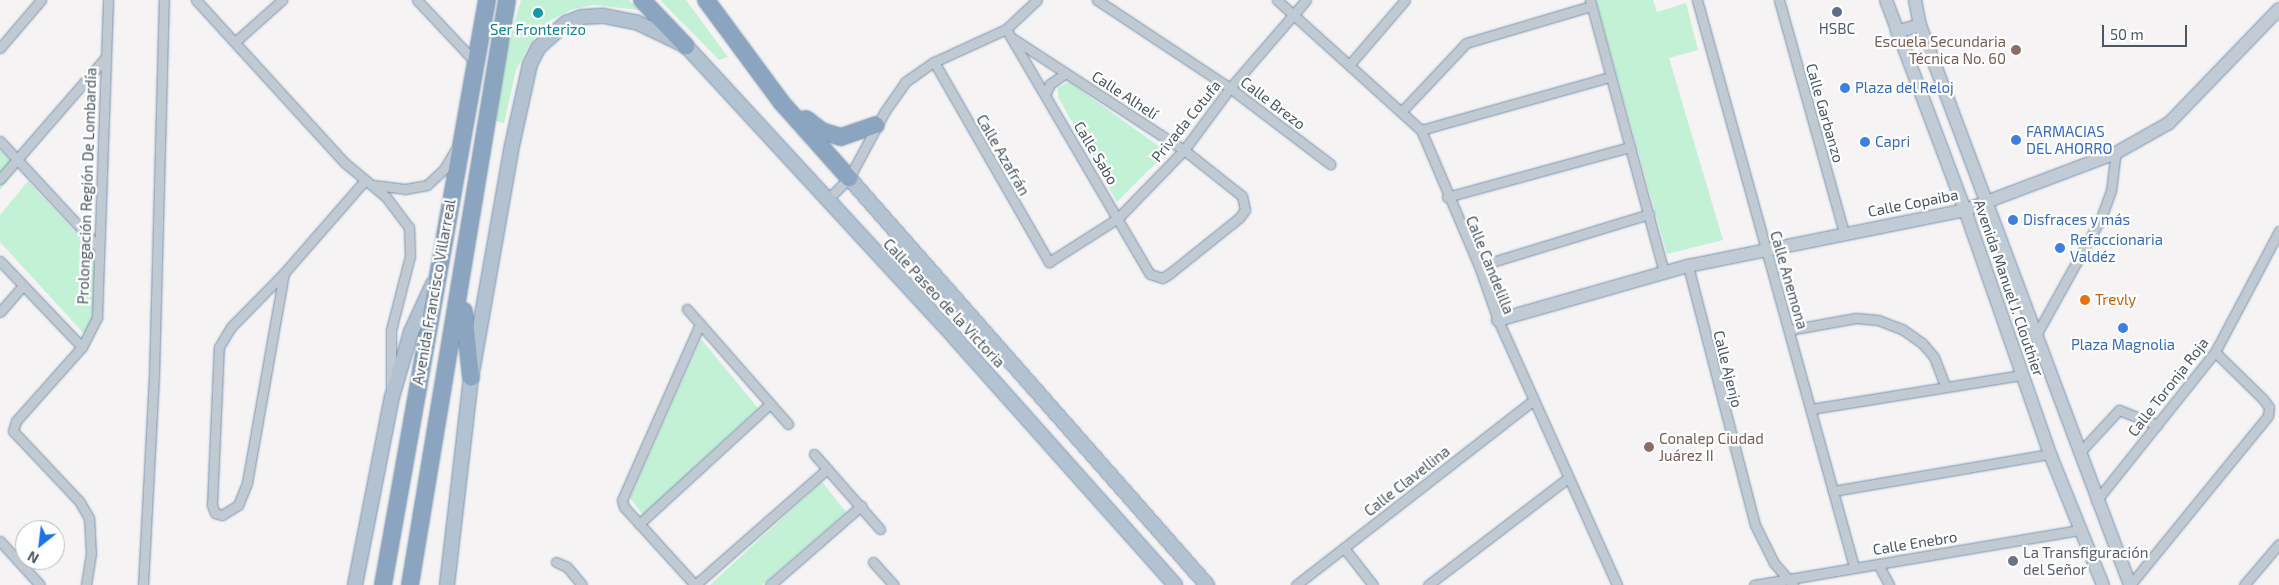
<!DOCTYPE html>
<html>
<head>
<meta charset="utf-8">
<style>
  body { margin:0 }
  #map { position:relative; width:2279px; height:585px; overflow:hidden; background:#f5f3f3; font-family:"Exo 2",sans-serif }
  div>[style] { position:absolute }
  .green>* { inset:0; background:#c3f1d5 }
  .roads { filter:drop-shadow(0 0 1px #7690ad) drop-shadow(0 0 1px #7690ad) }
  .street>* { height:9px; margin:-4.5px; padding:0 4.5px; transform-origin:4.5px; border-radius:4.5px; background:#c1cad2 }
  .secondary>* { height:12px; margin:-6px; padding:0 6px; transform-origin:6px; border-radius:6px; background:#c1cbd6 }
  .primary>* { height:14px; margin:-7px; padding:0 7px; transform-origin:7px; border-radius:7px; background:#b3c2d1 }
  .highway>* { height:16px; margin:-8px; padding:0 8px; transform-origin:8px; border-radius:8px; background:#8ba5c1 }
  .dots>* { width:14px; height:14px; translate:-50% -50%; box-sizing:border-box; border:2px solid #fff; border-radius:50% }
  span { translate:-50% -50%; white-space:nowrap; text-align:center; line-height:1.15; -webkit-text-stroke:4.5px #fff; paint-order:stroke }
  .service-label { font-size:15px; color:#4e5e75 }
  .culture-label { font-size:15px; color:#0d838f }
  .education-label { font-size:15px; color:#785e54 }
  .right { translate:-100% -50%; text-align:right }
  .left { translate:0 -50%; text-align:left }
  .shop-label { font-size:15px; color:#366cbe }
  .street-label { font-size:15px; color:#4a5661 }
  .food-label { font-size:15px; color:#c56008 }
  .worship-label { font-size:15px; color:#5b616d }
  .north { position:absolute; left:15px; top:520px; width:50px; height:50px; box-sizing:border-box; background:#fff; border:1px solid #b7bbc0; border-radius:50%; rotate:209deg; font-size:14px; font-weight:700; line-height:20px; text-align:center; color:#4a5661 }
  .north::after { content:''; display:block; margin:auto; width:18px; height:22px; background:#1a73e8; clip-path:polygon(50% 0,100% 100%,50% 72%,0 100%) }
  .scale { position:absolute; left:2102px; top:25px; width:85px; height:22px; box-sizing:border-box; border:2px solid #4a5661; border-top:0; padding-left:6px; font-size:15px; line-height:18px; white-space:nowrap; color:#4a5661; -webkit-text-stroke:4px #fff; paint-order:stroke }
</style>
</head>
<body>
<div id="map">
  <div class="green">
    <div style="clip-path:polygon(521px 0,629px 0,639px 10px,594px 5px,573px 9px,549px 21px,529px 45px,516px 70px,504px 123px,496px 121px,505px 56px)"></div>
    <div style="clip-path:polygon(660px 0,686px 0,728px 57px,719px 60px)"></div>
    <div style="clip-path:polygon(1596px 0,1653px 0,1657px 12px,1686px 3px,1698px 50px,1669px 58px,1723px 240px,1667px 254px)"></div>
    <div style="clip-path:polygon(1069px 82px,1167px 152px,1117px 202px,1058px 97px,1058px 88px)"></div>
    <div style="clip-path:polygon(0 150px,17px 168px,0 190px)"></div>
    <div style="clip-path:polygon(28px 181px,100px 259px,98px 324px,88px 338px,0 242px,0 215px)"></div>
    <div style="clip-path:polygon(701px 339px,758px 408px,643px 515px,630px 498px)"></div>
    <div style="clip-path:polygon(822px 482px,846px 512px,762px 585px,710px 585px)"></div>
  </div>
  <div class="roads">
    <div class="street">
      <div style="left:196px;top:0;width:221px;rotate:47.6deg"></div>
      <div style="left:345px;top:163px;width:53px;rotate:39.7deg"></div>
      <div style="left:386px;top:197px;width:38px;rotate:53deg"></div>
      <div style="left:409px;top:227px;width:29px;rotate:88deg"></div>
      <div style="left:410px;top:256px;width:76px;rotate:104.4deg"></div>
      <div style="left:391px;top:330px;width:57px;rotate:90deg"></div>
      <div style="left:417px;top:0;width:88px;rotate:46.8deg"></div>
      <div style="left:1097px;top:0;width:159px;rotate:33.5deg"></div>
      <div style="left:1230px;top:88px;width:126px;rotate:37.2deg"></div>
      <div style="left:1277px;top:0;width:194px;rotate:42.1deg"></div>
      <div style="left:1421px;top:130px;width:148px;rotate:66.9deg"></div>
      <div style="left:1479px;top:266px;width:57px;rotate:70.6deg"></div>
      <div style="left:1498px;top:320px;width:290px;rotate:65.8deg"></div>
      <div style="left:1590px;top:0;width:283px;rotate:74.8deg"></div>
      <div style="left:1697px;top:0;width:588px;rotate:74.52deg"></div>
      <div style="left:1779px;top:0;width:242px;rotate:74.4deg"></div>
      <div style="left:1006px;top:29px;width:284px;rotate:59.6deg"></div>
      <div style="left:1150px;top:274px;width:13px;rotate:18deg"></div>
      <div style="left:1162px;top:278px;width:8px;rotate:-30deg"></div>
      <div style="left:1169px;top:274px;width:90px;rotate:-38.7deg"></div>
      <div style="left:1239px;top:218px;width:10px;rotate:-53deg"></div>
      <div style="left:1245px;top:210px;width:14px;rotate:-102deg"></div>
      <div style="left:1242px;top:196px;width:74px;rotate:-141.6deg"></div>
      <div style="left:1184px;top:150px;width:203px;rotate:-146.9deg"></div>
      <div style="left:236px;top:41px;width:62px;rotate:-41.7deg"></div>
      <div style="left:0;top:48px;width:63px;rotate:-49.5deg"></div>
      <div style="left:934px;top:62px;width:231px;rotate:60.1deg"></div>
      <div style="left:1049px;top:262px;width:82px;rotate:-32.5deg"></div>
      <div style="left:1118px;top:218px;width:95px;rotate:-45.9deg"></div>
      <div style="left:1184px;top:150px;width:77px;rotate:-53.4deg"></div>
      <div style="left:1230px;top:88px;width:116px;rotate:-49.2deg"></div>
      <div style="left:1350px;top:64px;width:84px;rotate:-49.3deg"></div>
      <div style="left:1045px;top:95px;width:12px;rotate:-66deg"></div>
      <div style="left:1050px;top:84px;width:19px;rotate:-35deg"></div>
      <div style="left:1402px;top:111px;width:93px;rotate:-46.7deg"></div>
      <div style="left:1466px;top:43px;width:130px;rotate:-16.5deg"></div>
      <div style="left:1421px;top:130px;width:195px;rotate:-15.7deg"></div>
      <div style="left:0;top:141px;width:144px;rotate:47.2deg"></div>
      <div style="left:0;top:179px;width:160px;rotate:-49deg"></div>
      <div style="left:373px;top:185px;width:32px;rotate:7deg"></div>
      <div style="left:405px;top:189px;width:22px;rotate:-10deg"></div>
      <div style="left:427px;top:185px;width:23px;rotate:-43deg"></div>
      <div style="left:444px;top:169px;width:23px;rotate:-59deg"></div>
      <div style="left:1447px;top:197px;width:190px;rotate:-15.3deg"></div>
      <div style="left:826px;top:201px;width:33px;rotate:-45deg"></div>
      <div style="left:849px;top:178px;width:76px;rotate:-61.8deg"></div>
      <div style="left:885px;top:111px;width:35px;rotate:-55deg"></div>
      <div style="left:905px;top:82px;width:35px;rotate:-35deg"></div>
      <div style="left:934px;top:62px;width:79px;rotate:-24.6deg"></div>
      <div style="left:1006px;top:29px;width:42px;rotate:-43.1deg"></div>
      <div style="left:0;top:261px;width:119px;rotate:46.4deg"></div>
      <div style="left:1479px;top:266px;width:178px;rotate:-17deg"></div>
      <div style="left:1688px;top:266px;width:268px;rotate:75.5deg"></div>
      <div style="left:1755px;top:525px;width:42px;rotate:63.4deg"></div>
      <div style="left:1774px;top:563px;width:29px;rotate:49deg"></div>
      <div style="left:284px;top:273px;width:213px;rotate:100deg"></div>
      <div style="left:247px;top:483px;width:24px;rotate:112deg"></div>
      <div style="left:238px;top:505px;width:19px;rotate:148deg"></div>
      <div style="left:222px;top:515px;width:7px;rotate:-164deg"></div>
      <div style="left:215px;top:513px;width:9px;rotate:-111deg"></div>
      <div style="left:212px;top:505px;width:158px;rotate:-87.5deg"></div>
      <div style="left:219px;top:347px;width:23px;rotate:-59deg"></div>
      <div style="left:231px;top:327px;width:76px;rotate:-45.5deg"></div>
      <div style="left:284px;top:273px;width:123px;rotate:-48.9deg"></div>
      <div style="left:687px;top:309px;width:153px;rotate:48.7deg"></div>
      <div style="left:0;top:312px;width:35px;rotate:-49deg"></div>
      <div style="left:1789px;top:330px;width:68px;rotate:-10.2deg"></div>
      <div style="left:1856px;top:318px;width:22px;rotate:5deg"></div>
      <div style="left:1878px;top:320px;width:26px;rotate:21deg"></div>
      <div style="left:1902px;top:329px;width:24px;rotate:35deg"></div>
      <div style="left:1922px;top:343px;width:18px;rotate:49deg"></div>
      <div style="left:1934px;top:357px;width:31px;rotate:69deg"></div>
      <div style="left:2036px;top:335px;width:134px;rotate:-60.9deg"></div>
      <div style="left:2101px;top:218px;width:29px;rotate:-70deg"></div>
      <div style="left:2111px;top:191px;width:38px;rotate:-83deg"></div>
      <div style="left:1811px;top:409px;width:213px;rotate:-9.2deg"></div>
      <div style="left:2079px;top:453px;width:59px;rotate:-47.1deg"></div>
      <div style="left:2119px;top:410px;width:41px;rotate:21.5deg"></div>
      <div style="left:814px;top:454px;width:100px;rotate:48.7deg"></div>
      <div style="left:1833px;top:491px;width:220px;rotate:-9.7deg"></div>
      <div style="left:2096px;top:501px;width:191px;rotate:-51.4deg"></div>
      <div style="left:2215px;top:352px;width:137px;rotate:-62.1deg"></div>
      <div style="left:639px;top:524px;width:178px;rotate:-42.5deg"></div>
      <div style="left:0;top:541px;width:59px;rotate:47.7deg"></div>
      <div style="left:1344px;top:548px;width:47px;rotate:51.9deg"></div>
      <div style="left:556px;top:562px;width:12px;rotate:24deg"></div>
      <div style="left:567px;top:567px;width:23px;rotate:50deg"></div>
      <div style="left:873px;top:562px;width:31px;rotate:48deg"></div>
      <div style="left:1878px;top:564px;width:24px;rotate:62deg"></div>
      <div style="left:86px;top:585px;width:31px;rotate:-81deg"></div>
      <div style="left:91px;top:554px;width:36px;rotate:-93deg"></div>
      <div style="left:89px;top:518px;width:20px;rotate:-120deg"></div>
      <div style="left:79px;top:501px;width:96px;rotate:-133.3deg"></div>
      <div style="left:13px;top:431px;width:10px;rotate:-73deg"></div>
      <div style="left:16px;top:421px;width:99px;rotate:-48.3deg"></div>
      <div style="left:82px;top:347px;width:34px;rotate:-63deg"></div>
      <div style="left:97px;top:317px;width:317px;rotate:-88deg"></div>
      <div style="left:143px;top:585px;width:209px;rotate:-87deg"></div>
      <div style="left:154px;top:376px;width:376px;rotate:-88.5deg"></div>
      <div style="left:695px;top:585px;width:105px;rotate:-132.3deg"></div>
      <div style="left:624px;top:507px;width:7px;rotate:-106deg"></div>
      <div style="left:622px;top:500px;width:193px;rotate:-66.1deg"></div>
      <div style="left:695px;top:585px;width:176px;rotate:-41.3deg"></div>
      <div style="left:770px;top:585px;width:121px;rotate:-41deg"></div>
      <div style="left:1296px;top:585px;width:301px;rotate:-37.9deg"></div>
      <div style="left:1428px;top:585px;width:176px;rotate:-37.4deg"></div>
      <div style="left:1754px;top:585px;width:331px;rotate:-9.6deg"></div>
      <div style="left:2130px;top:585px;width:218px;rotate:-50.8deg"></div>
      <div style="left:2268px;top:416px;width:9px;rotate:-84deg"></div>
      <div style="left:2269px;top:407px;width:10px;rotate:-127deg"></div>
      <div style="left:2263px;top:399px;width:67px;rotate:-135.6deg"></div>
      <div style="left:2244px;top:585px;width:54px;rotate:-49.5deg"></div>
    </div>
    <div class="secondary">
      <div style="left:1886px;top:0;width:224px;rotate:69.4deg"></div>
      <div style="left:1965px;top:210px;width:258px;rotate:70.8deg"></div>
      <div style="left:2050px;top:454px;width:141px;rotate:68deg"></div>
      <div style="left:1915px;top:0;width:25px;rotate:79deg"></div>
      <div style="left:1920px;top:25px;width:598px;rotate:69.44deg"></div>
      <div style="left:1897px;top:32px;width:24px;rotate:-17deg"></div>
      <div style="left:1498px;top:320px;width:198px;rotate:-15.9deg"></div>
      <div style="left:1688px;top:266px;width:283px;rotate:-11.4deg"></div>
      <div style="left:1965px;top:210px;width:161px;rotate:-20.7deg"></div>
      <div style="left:2116px;top:153px;width:61px;rotate:-29.5deg"></div>
      <div style="left:2169px;top:123px;width:158px;rotate:-46deg"></div>
    </div>
    <div class="primary">
      <div style="left:849px;top:178px;width:542px;rotate:48.66deg"></div>
      <div style="left:355px;top:585px;width:192px;rotate:-78.9deg"></div>
      <div style="left:392px;top:397px;width:68px;rotate:-73.7deg"></div>
      <div style="left:411px;top:332px;width:53px;rotate:-65.4deg"></div>
      <div style="left:447px;top:585px;width:208px;rotate:-83.4deg"></div>
      <div style="left:471px;top:378px;width:231px;rotate:-80deg"></div>
      <div style="left:511px;top:150px;width:88px;rotate:-77.5deg"></div>
      <div style="left:530px;top:64px;width:18px;rotate:-63deg"></div>
      <div style="left:538px;top:48px;width:38px;rotate:-42deg"></div>
      <div style="left:566px;top:23px;width:17px;rotate:-21deg"></div>
      <div style="left:582px;top:17px;width:22px;rotate:-3deg"></div>
      <div style="left:604px;top:16px;width:33px;rotate:11deg"></div>
      <div style="left:636px;top:22px;width:55px;rotate:25.6deg"></div>
      <div style="left:686px;top:46px;width:398px;rotate:47.3deg"></div>
      <div style="left:956px;top:339px;width:329px;rotate:48.3deg"></div>
    </div>
    <div class="highway">
      <div style="left:642px;top:0;width:64px;rotate:46.3deg"></div>
      <div style="left:706px;top:0;width:128px;rotate:53.6deg"></div>
      <div style="left:782px;top:103px;width:101px;rotate:48.2deg"></div>
      <div style="left:806px;top:119px;width:20px;rotate:37deg"></div>
      <div style="left:822px;top:131px;width:20px;rotate:18deg"></div>
      <div style="left:841px;top:137px;width:37px;rotate:-19deg"></div>
      <div style="left:464px;top:311px;width:67px;rotate:84deg"></div>
      <div style="left:383px;top:585px;width:594px;rotate:-79.92deg"></div>
      <div style="left:410px;top:585px;width:593px;rotate:-80.59deg"></div>
    </div>
  </div>
  <div class="dots">
    <div style="left:1837px;top:12px;background:#5c6f8a"></div>
    <div style="left:538px;top:13px;background:#0f9aa8"></div>
    <div style="left:2016px;top:50px;background:#8d6e63"></div>
    <div style="left:1845px;top:88px;background:#3f7fe0"></div>
    <div style="left:2016px;top:140px;background:#3f7fe0"></div>
    <div style="left:1865px;top:142px;background:#3f7fe0"></div>
    <div style="left:2013px;top:220px;background:#3f7fe0"></div>
    <div style="left:2060px;top:248px;background:#3f7fe0"></div>
    <div style="left:2085px;top:300px;background:#e8710a"></div>
    <div style="left:2123px;top:328px;background:#3f7fe0"></div>
    <div style="left:1649px;top:447px;background:#8d6e63"></div>
    <div style="left:2013px;top:561px;background:#6b7280"></div>
  </div>
  <div class="service-label">
    <span style="left:1837px;top:29px">HSBC</span>
  </div>
  <div class="culture-label">
    <span style="left:538px;top:30px">Ser Fronterizo</span>
  </div>
  <div class="education-label">
    <span class="right" style="left:2006px;top:50px">Escuela Secundaria<br>Técnica No. 60</span>
    <span class="left" style="left:1659px;top:447px">Conalep Ciudad<br>Juárez II</span>
  </div>
  <div class="shop-label">
    <span class="left" style="left:1855px;top:88px">Plaza del Reloj</span>
    <span class="left" style="left:2026px;top:140px">FARMACIAS<br>DEL AHORRO</span>
    <span class="left" style="left:1875px;top:142px">Capri</span>
    <span class="left" style="left:2023px;top:220px">Disfraces y más</span>
    <span class="left" style="left:2070px;top:248px">Refaccionaria<br>Valdéz</span>
    <span style="left:2123px;top:345px">Plaza Magnolia</span>
  </div>
  <div class="street-label">
    <span style="left:1125px;top:95px;rotate:33deg">Calle Alhelí</span>
    <span style="left:1273px;top:103px;rotate:37deg">Calle Brezo</span>
    <span style="left:1825px;top:113px;rotate:74deg">Calle Garbanzo</span>
    <span style="left:1186px;top:121px;rotate:-51deg">Privada Cotufa</span>
    <span style="left:1096px;top:153px;rotate:59deg">Calle Sabo</span>
    <span style="left:1003px;top:155px;rotate:60deg">Calle Azafrán</span>
    <span style="left:87px;top:186px;rotate:-88deg">Prolongación Región De Lombardía</span>
    <span style="left:1913px;top:203px;rotate:-11deg">Calle Copaiba</span>
    <span style="left:1490px;top:265px;rotate:68deg">Calle Candelilla</span>
    <span style="left:1789px;top:280px;rotate:74deg">Calle Anemona</span>
    <span style="left:2009px;top:288px;rotate:71deg">Avenida Manuel J. Clouthier</span>
    <span style="left:434px;top:292px;rotate:-80deg">Avenida Francisco Villarreal</span>
    <span style="left:944px;top:303px;rotate:47deg">Calle Paseo de la Victoria</span>
    <span style="left:1728px;top:369px;rotate:76deg">Calle Ajenjo</span>
    <span style="left:2168px;top:387px;rotate:-52deg">Calle Toronja Roja</span>
    <span style="left:1407px;top:481px;rotate:-38deg">Calle Clavellina</span>
    <span style="left:1915px;top:543px;rotate:-9deg">Calle Enebro</span>
  </div>
  <div class="food-label">
    <span class="left" style="left:2095px;top:300px">Trevly</span>
  </div>
  <div class="worship-label">
    <span class="left" style="left:2023px;top:561px">La Transfiguración<br>del Señor</span>
  </div>
  <div class="north">N</div>
  <div class="scale">50 m</div>
</div>
</body>
</html>
